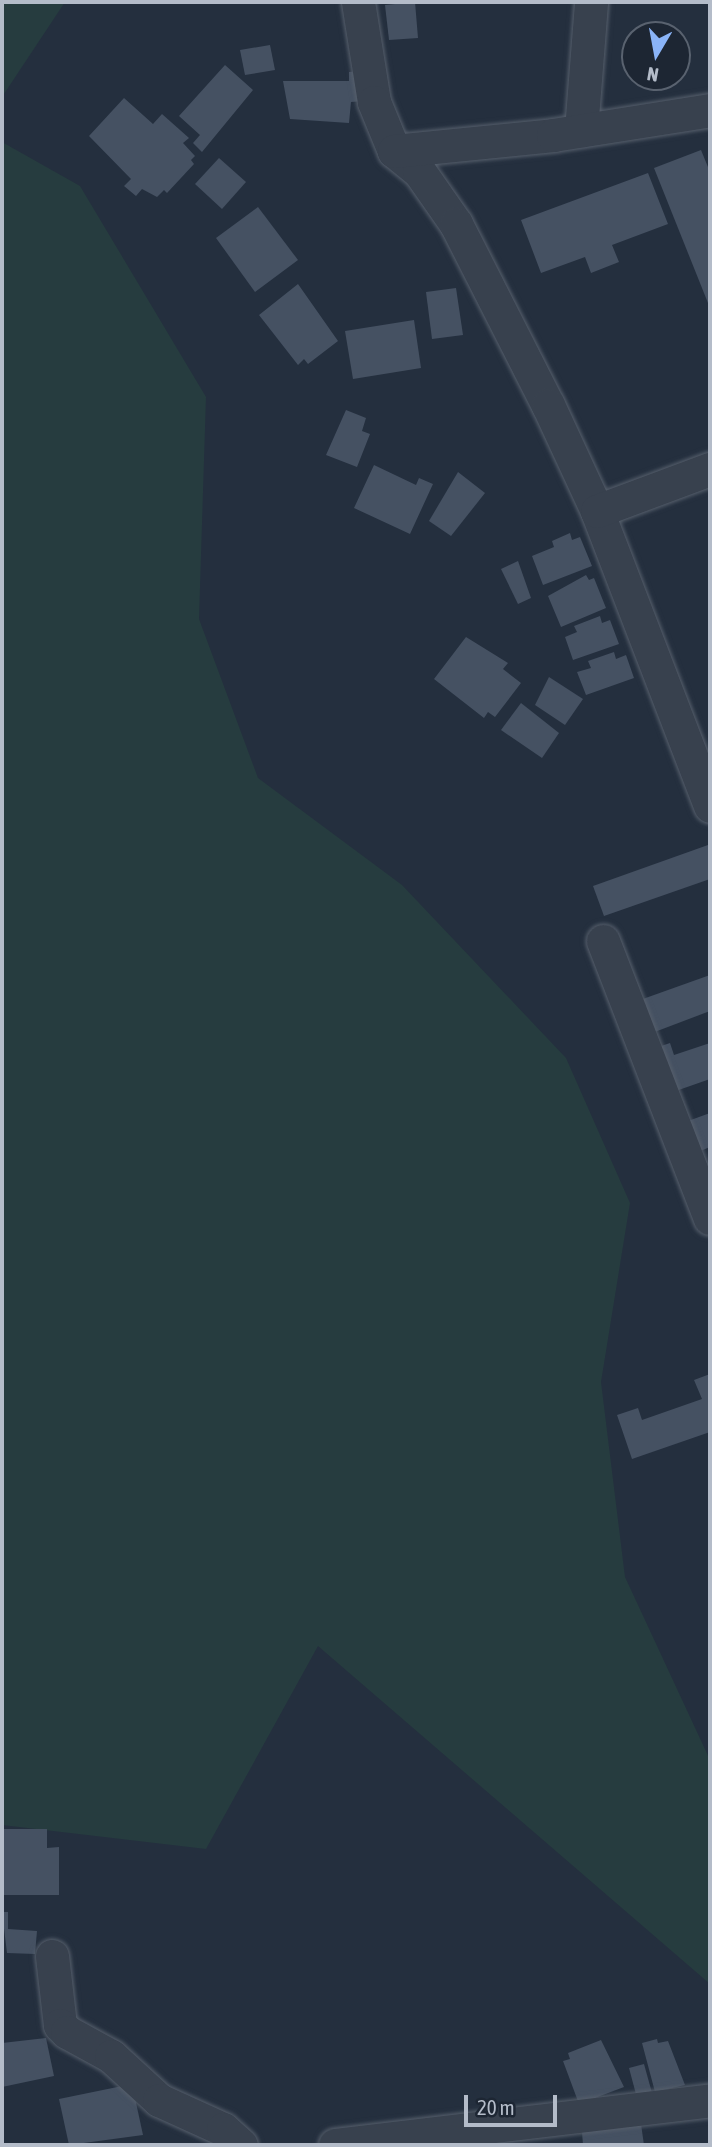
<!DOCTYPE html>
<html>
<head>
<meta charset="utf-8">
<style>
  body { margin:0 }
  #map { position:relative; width:712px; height:2147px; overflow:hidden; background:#242f3e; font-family:"Asap Condensed",sans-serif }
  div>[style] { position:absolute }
  .green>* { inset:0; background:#263c3f }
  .building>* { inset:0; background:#455162 }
  .roads { filter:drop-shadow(0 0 2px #565f6c) drop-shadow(0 0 2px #565f6c) }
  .minor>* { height:33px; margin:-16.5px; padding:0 16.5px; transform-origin:16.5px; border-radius:16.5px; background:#38414e }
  span { translate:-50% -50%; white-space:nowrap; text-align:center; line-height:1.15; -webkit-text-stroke:5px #1d2633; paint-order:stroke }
  .frame { position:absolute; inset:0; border:4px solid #b4bcc9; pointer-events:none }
  .north { position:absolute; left:621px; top:21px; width:70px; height:70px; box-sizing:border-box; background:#1d2633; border:2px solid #59626f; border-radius:50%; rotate:190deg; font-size:19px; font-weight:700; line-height:28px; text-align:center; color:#b4bcc9 }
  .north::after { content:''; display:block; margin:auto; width:24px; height:32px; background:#8ab4f8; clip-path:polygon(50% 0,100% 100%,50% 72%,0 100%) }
  .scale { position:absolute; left:464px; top:2095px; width:93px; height:32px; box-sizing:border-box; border:4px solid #b4bcc9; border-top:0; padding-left:9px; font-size:21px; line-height:24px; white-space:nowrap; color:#b4bcc9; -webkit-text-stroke:5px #1d2633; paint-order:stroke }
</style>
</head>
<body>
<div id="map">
  <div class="green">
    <div style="clip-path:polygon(2px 2px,65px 2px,2px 97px)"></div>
    <div style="clip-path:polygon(2px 142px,80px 186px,206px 397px,199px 619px,258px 778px,402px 885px,566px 1058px,630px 1203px,601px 1382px,625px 1577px,710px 1760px,710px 1984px,318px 1646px,206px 1849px,2px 1825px)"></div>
  </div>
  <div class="building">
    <div style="clip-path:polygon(415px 2px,418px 38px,389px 40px,385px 5px)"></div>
    <div style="clip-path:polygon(270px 45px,275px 70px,245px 75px,240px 50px)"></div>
    <div style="clip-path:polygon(225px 65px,253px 90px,202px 152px,193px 143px,200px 135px,179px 116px)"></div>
    <div style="clip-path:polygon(361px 71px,364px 101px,351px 102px,349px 123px,290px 119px,283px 81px,349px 81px,349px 72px)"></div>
    <div style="clip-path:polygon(124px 98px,153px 124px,162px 114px,189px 138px,183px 143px,195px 156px,191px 160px,194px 164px,167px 193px,164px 190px,157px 197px,142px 189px,136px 196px,124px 186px,131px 179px,89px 136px)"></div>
    <div style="clip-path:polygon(701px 150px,710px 172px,710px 308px,654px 168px)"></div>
    <div style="clip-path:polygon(219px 158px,246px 182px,222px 209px,195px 184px)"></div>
    <div style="clip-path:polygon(648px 173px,668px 224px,612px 245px,619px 262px,591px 273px,585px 257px,541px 273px,521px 220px)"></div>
    <div style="clip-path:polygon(258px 207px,298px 260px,255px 292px,216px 238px)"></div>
    <div style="clip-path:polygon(298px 284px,338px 341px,308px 364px,304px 359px,298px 365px,259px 315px)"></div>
    <div style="clip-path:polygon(456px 288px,463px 335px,432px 339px,426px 292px)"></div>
    <div style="clip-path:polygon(414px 320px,421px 368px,353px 379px,345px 331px)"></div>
    <div style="clip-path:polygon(346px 410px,366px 418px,362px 431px,370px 434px,357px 467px,326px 455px)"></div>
    <div style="clip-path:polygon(374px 465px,416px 485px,419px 478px,433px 484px,410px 534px,354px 508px)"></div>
    <div style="clip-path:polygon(458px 472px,485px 493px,451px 536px,429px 521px)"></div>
    <div style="clip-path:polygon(570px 533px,572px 540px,580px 537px,592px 566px,543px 585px,532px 556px,554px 547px,552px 541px)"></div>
    <div style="clip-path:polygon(518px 561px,531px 598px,518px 604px,501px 569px)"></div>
    <div style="clip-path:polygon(586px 575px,589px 580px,594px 578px,606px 608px,561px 627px,548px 596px)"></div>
    <div style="clip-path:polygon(600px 616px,602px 623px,610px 620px,619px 644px,573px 660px,565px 637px,577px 632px,574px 626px)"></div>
    <div style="clip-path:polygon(466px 637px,508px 663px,503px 669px,521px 683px,495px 717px,488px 712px,484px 718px,434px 679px)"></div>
    <div style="clip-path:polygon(614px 652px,616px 659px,626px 655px,634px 678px,586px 695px,577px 672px,591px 668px,588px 661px)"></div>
    <div style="clip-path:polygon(549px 677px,583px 699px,565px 725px,535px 705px)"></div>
    <div style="clip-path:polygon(521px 703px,559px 733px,542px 758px,501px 730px)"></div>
    <div style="clip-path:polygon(708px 845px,710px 879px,604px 916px,593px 886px)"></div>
    <div style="clip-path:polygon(710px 975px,710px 1011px,652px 1033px,640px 1000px)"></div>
    <div style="clip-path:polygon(670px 1043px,674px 1055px,710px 1043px,710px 1079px,673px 1092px,658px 1047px)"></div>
    <div style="clip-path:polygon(710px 1113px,710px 1147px,698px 1152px,688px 1121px)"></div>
    <div style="clip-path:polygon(710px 1374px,710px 1432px,632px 1459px,617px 1415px,638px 1408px,642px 1420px,702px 1399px,694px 1380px)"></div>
    <div style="clip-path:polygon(2px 1829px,47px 1829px,47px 1848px,59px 1847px,59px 1895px,2px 1895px)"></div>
    <div style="clip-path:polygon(2px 1912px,8px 1912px,8px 1929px,37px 1931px,35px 1954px,7px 1953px)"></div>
    <div style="clip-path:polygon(46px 2038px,54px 2076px,2px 2087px,2px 2043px)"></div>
    <div style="clip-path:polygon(657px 2039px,658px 2043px,668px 2041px,685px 2085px,655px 2092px,642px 2043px)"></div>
    <div style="clip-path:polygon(601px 2040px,624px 2087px,579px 2104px,563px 2061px,570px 2059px,568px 2053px)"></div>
    <div style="clip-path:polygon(644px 2064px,652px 2093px,637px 2098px,629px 2068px)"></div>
    <div style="clip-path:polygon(132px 2084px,143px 2135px,69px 2145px,59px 2099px)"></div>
    <div style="clip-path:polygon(641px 2124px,644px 2145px,583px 2145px,582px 2132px)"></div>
  </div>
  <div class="roads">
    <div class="minor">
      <div style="left:358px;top:2px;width:101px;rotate:80.9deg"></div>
      <div style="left:374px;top:102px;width:53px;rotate:67.8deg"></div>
      <div style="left:394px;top:151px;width:32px;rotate:39deg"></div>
      <div style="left:419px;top:171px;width:65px;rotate:55.1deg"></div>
      <div style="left:456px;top:224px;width:203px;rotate:63.1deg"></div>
      <div style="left:548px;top:405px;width:117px;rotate:65.2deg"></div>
      <div style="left:597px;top:511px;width:316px;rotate:69deg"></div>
      <div style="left:581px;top:130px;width:128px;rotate:-85.5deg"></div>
      <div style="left:394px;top:151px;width:160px;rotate:-5.7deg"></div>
      <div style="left:553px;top:135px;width:159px;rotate:-9deg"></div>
      <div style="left:597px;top:511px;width:121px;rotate:-20.4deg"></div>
      <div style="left:603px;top:941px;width:297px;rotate:68.9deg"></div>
      <div style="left:52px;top:1956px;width:69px;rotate:83.4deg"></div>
      <div style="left:60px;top:2025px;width:10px;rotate:45deg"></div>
      <div style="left:67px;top:2032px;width:50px;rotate:28.6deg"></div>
      <div style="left:111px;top:2056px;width:65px;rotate:42.5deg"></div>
      <div style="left:159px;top:2100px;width:70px;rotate:24.4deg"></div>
      <div style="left:223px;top:2129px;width:24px;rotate:42deg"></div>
      <div style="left:335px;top:2145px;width:378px;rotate:-6.8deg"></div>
    </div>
  </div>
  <div class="frame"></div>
  <div class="north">N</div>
  <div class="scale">20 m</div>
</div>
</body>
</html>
